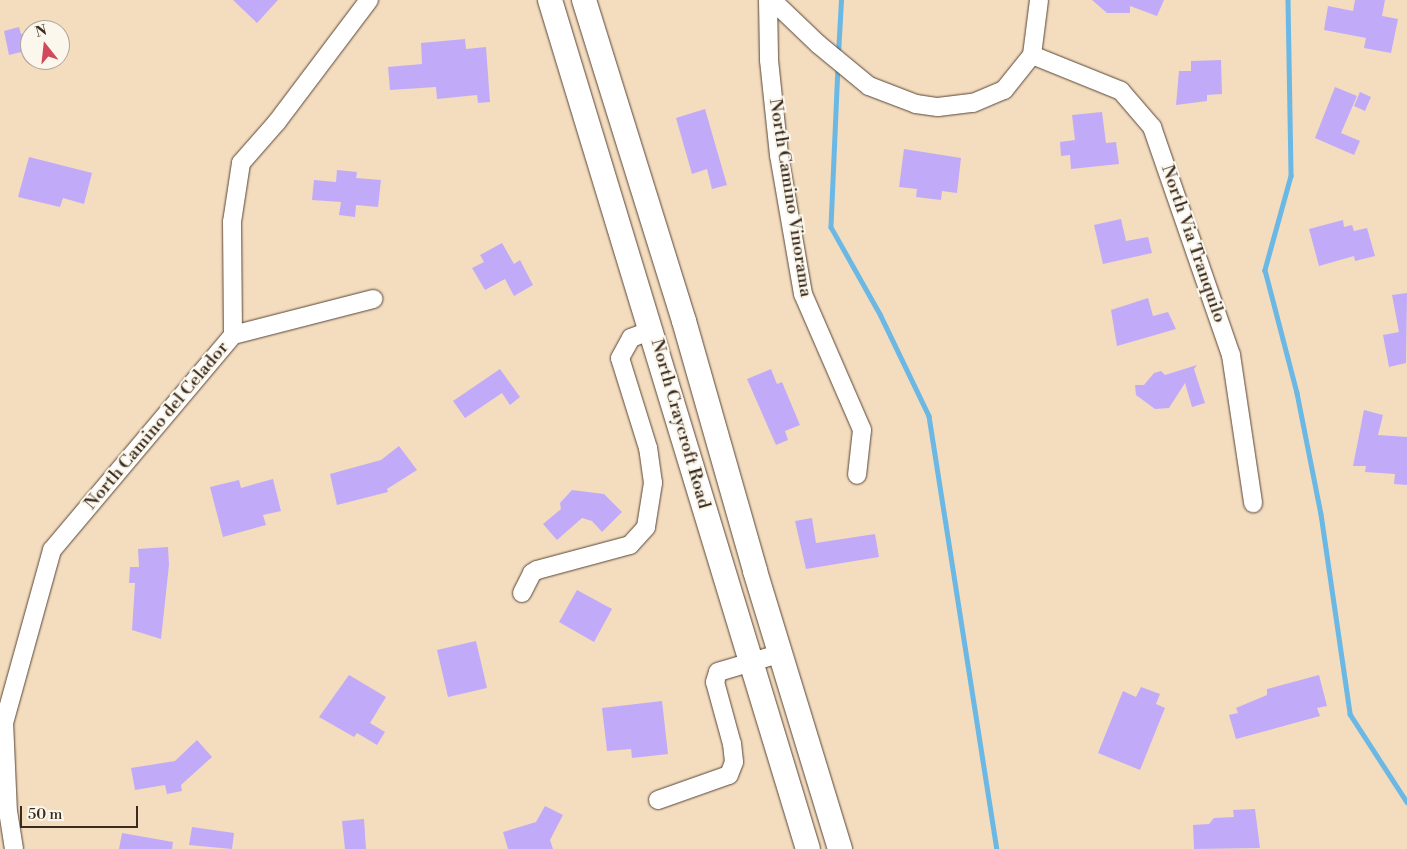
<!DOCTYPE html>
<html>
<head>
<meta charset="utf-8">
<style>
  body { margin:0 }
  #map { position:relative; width:1407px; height:849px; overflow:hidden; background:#f4dcbf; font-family:"Libre Bodoni",serif }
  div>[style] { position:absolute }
  .stream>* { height:4.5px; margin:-2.25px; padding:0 2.25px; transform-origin:2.25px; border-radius:2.25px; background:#6bb8e5 }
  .building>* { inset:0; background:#c1abf8 }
  .roads { filter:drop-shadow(0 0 1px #574536) drop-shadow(0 0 1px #574536) }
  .street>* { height:18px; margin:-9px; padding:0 9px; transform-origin:9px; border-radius:9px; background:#fff }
  .secondary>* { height:24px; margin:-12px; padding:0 12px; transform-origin:12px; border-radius:12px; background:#fff }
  span { translate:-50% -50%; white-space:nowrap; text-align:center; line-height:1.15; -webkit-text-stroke:4px #fbf7ec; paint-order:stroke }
  .street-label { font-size:18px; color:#3b2a1e }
  .north { position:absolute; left:20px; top:20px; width:50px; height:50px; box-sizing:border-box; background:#fbf7ec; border:1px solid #aea59a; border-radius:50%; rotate:344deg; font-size:14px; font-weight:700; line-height:20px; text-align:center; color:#3b2a1e }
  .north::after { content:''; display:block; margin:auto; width:18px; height:22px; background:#d1495b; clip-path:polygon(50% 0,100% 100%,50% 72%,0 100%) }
  .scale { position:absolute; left:20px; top:806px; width:118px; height:22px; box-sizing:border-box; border:2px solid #3b2a1e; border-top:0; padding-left:6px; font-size:15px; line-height:18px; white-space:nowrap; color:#3b2a1e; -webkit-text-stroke:4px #fbf7ec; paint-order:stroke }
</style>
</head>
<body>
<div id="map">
  <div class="stream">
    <div style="left:1288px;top:0;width:176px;rotate:89deg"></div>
    <div style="left:1291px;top:176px;width:98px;rotate:105.5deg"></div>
    <div style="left:1265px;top:270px;width:127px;rotate:75.4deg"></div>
    <div style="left:1297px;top:393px;width:123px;rotate:78.8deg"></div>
    <div style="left:1321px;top:514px;width:202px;rotate:81.7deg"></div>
    <div style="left:1350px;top:714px;width:105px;rotate:57.1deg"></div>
    <div style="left:838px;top:54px;width:54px;rotate:-86.8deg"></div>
    <div style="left:838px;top:66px;width:161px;rotate:92.5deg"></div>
    <div style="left:831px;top:227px;width:100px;rotate:60.6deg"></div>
    <div style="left:880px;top:314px;width:113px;rotate:64.3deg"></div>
    <div style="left:929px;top:416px;width:438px;rotate:81.1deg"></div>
  </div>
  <div class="building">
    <div style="clip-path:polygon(233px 0,278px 0,257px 23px)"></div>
    <div style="clip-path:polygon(1092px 0,1164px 0,1157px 16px,1130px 6px,1130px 13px,1107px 13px)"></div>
    <div style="clip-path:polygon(1355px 0,1385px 0,1382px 16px,1398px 19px,1391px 53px,1364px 48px,1366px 38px,1324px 30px,1328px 6px,1353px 11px)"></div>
    <div style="clip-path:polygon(19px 27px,21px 34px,30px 33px,30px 50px,9px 55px,4px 31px)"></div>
    <div style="clip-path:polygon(465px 39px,466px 49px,486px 47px,490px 102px,478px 103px,477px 95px,437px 99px,436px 87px,390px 90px,388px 67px,422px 64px,421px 43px)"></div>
    <div style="clip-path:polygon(1221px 60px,1222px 94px,1207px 95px,1207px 101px,1176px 105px,1179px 71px,1191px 71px,1191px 61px)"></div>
    <div style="clip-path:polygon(1335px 87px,1357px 96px,1341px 133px,1360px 141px,1354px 155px,1315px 138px)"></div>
    <div style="clip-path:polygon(1360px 92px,1371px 97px,1365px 111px,1354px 106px)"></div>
    <div style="clip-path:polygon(705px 109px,727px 185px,712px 189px,707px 169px,692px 174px,676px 118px)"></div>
    <div style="clip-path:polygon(1102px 112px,1106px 143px,1116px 142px,1119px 164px,1071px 169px,1070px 155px,1061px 156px,1060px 142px,1075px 140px,1072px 115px)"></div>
    <div style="clip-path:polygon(904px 149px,961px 158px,957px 193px,942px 191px,941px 200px,916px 197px,917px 189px,899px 187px)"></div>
    <div style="clip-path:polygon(29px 157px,92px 173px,84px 204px,63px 198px,60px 207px,18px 197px)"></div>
    <div style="clip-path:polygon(337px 170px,357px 172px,356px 178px,381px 180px,378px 207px,356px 205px,355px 217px,339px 215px,341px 202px,312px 200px,314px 180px,336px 182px)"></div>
    <div style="clip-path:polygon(1121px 219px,1126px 241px,1148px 237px,1152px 253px,1103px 264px,1094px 225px)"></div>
    <div style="clip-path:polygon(1343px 220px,1344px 227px,1352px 225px,1354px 231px,1367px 228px,1375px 256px,1355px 261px,1354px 256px,1319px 266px,1309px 229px)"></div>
    <div style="clip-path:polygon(502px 243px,514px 264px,520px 260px,533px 285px,514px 296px,505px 279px,485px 290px,472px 268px,484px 262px,480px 255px)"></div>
    <div style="clip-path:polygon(1407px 293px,1406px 363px,1389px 367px,1383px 335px,1399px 332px,1392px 295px)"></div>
    <div style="clip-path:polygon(1148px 298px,1153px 316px,1168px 312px,1176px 329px,1117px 346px,1111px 310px)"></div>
    <div style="clip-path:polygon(1197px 365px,1194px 369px,1205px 403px,1192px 407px,1185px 383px,1169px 408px,1155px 409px,1136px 395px,1135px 385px,1144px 385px,1154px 373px,1161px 371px,1165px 375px)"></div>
    <div style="clip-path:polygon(500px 369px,520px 397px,510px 405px,502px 393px,465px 418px,453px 401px)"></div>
    <div style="clip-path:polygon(771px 369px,777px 384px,782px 382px,800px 425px,785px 431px,788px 440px,776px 445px,747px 379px)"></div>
    <div style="clip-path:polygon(1364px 410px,1383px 415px,1378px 435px,1407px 437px,1407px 485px,1394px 484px,1395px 474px,1365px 472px,1366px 466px,1353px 466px)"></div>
    <div style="clip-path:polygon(399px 446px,417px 470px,387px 489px,388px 492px,337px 505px,330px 474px,381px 460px)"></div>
    <div style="clip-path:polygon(273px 479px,281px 511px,263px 515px,266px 525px,223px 537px,210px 487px,239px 480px,241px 488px)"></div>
    <div style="clip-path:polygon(572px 490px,604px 494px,622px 512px,602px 532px,592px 521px,582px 518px,557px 540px,543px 524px,561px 509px,560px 503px)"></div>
    <div style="clip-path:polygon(812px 518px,816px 543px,875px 534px,879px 557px,806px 569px,795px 521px)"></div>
    <div style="clip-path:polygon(168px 547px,169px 565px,161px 639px,132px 630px,135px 583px,129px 583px,130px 567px,139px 567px,138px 549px)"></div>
    <div style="clip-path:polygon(577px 590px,612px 609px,594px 642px,559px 622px)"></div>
    <div style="clip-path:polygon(476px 641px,487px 688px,448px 697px,437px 650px)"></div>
    <div style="clip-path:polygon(349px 675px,386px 697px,370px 723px,385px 732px,377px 745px,357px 733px,354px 737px,319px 717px)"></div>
    <div style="clip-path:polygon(1319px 675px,1327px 706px,1317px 708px,1320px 716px,1236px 739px,1229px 715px,1238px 713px,1236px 708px,1267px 695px,1267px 689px)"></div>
    <div style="clip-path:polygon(1141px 687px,1160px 694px,1156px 704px,1165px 708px,1140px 770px,1098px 753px,1123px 691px,1136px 697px)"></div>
    <div style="clip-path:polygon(662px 701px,668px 754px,632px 758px,631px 749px,607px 751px,602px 708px)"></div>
    <div style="clip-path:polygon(197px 740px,212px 757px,181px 785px,182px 791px,167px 794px,165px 785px,135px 790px,131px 768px,175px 761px)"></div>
    <div style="clip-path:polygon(545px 806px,563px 815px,550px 840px,553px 849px,508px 849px,503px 832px,536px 822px)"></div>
    <div style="clip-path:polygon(1255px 809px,1260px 848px,1194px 849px,1193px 825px,1209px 824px,1214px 818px,1234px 817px,1233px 810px)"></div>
    <div style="clip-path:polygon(364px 819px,366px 849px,345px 849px,342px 821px)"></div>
    <div style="clip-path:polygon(192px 827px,234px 833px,232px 849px,189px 845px)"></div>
    <div style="clip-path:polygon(122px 833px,173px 842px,172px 849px,119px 849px)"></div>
  </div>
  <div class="roads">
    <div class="street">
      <div style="left:768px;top:0;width:60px;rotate:89deg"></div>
      <div style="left:769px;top:60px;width:96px;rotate:84deg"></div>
      <div style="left:779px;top:155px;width:141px;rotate:80.2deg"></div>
      <div style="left:803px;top:294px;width:148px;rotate:66.5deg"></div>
      <div style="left:862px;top:430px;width:45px;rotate:96.3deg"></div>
      <div style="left:772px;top:0;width:64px;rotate:43.7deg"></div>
      <div style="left:818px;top:44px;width:66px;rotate:39.5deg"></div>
      <div style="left:869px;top:86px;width:50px;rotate:21deg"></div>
      <div style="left:916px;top:104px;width:22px;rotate:8deg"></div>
      <div style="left:938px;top:107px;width:35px;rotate:-7deg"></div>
      <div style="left:973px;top:103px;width:34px;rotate:-23deg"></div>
      <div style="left:1004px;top:90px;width:45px;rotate:-51.3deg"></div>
      <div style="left:1032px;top:55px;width:55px;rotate:-82.7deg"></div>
      <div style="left:1032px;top:55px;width:96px;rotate:22deg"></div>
      <div style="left:1121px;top:91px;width:48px;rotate:49.3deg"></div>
      <div style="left:1152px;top:127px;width:241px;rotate:70.9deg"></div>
      <div style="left:1231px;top:355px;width:150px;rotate:81.5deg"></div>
      <div style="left:233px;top:335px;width:145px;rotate:-14.4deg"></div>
      <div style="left:522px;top:593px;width:22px;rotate:-63deg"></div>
      <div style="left:532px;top:573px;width:6px;rotate:-31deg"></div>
      <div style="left:537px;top:570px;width:96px;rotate:-15deg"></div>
      <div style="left:630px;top:545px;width:24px;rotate:-48deg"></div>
      <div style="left:646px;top:527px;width:45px;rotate:-81deg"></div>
      <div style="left:653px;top:483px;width:35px;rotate:-98deg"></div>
      <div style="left:648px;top:448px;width:94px;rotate:-107.3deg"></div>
      <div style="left:620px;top:358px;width:23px;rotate:-61deg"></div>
      <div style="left:631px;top:338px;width:22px;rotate:-21deg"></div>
      <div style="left:658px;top:800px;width:75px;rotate:-19.4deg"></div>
      <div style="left:729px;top:775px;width:14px;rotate:-69deg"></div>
      <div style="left:734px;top:762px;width:18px;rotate:-96deg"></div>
      <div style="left:732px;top:744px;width:64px;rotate:-105.3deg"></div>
      <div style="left:715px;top:682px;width:10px;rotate:-73deg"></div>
      <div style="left:718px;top:672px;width:67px;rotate:-16.5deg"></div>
      <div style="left:14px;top:849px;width:36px;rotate:-99deg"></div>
      <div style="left:8px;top:813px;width:90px;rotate:-92.5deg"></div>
      <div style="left:4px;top:723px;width:180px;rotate:-74.5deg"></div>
      <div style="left:52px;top:550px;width:281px;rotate:-49.9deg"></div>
      <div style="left:233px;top:335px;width:113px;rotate:-90.5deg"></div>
      <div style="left:232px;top:222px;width:60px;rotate:-81.3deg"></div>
      <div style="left:241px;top:163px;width:55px;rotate:-48.7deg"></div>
      <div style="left:277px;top:122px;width:153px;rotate:-53deg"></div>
    </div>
    <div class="secondary">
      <div style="left:550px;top:0;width:887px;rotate:73.1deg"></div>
      <div style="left:584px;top:0;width:336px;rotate:72.7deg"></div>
      <div style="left:684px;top:321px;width:260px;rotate:74.1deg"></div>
      <div style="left:755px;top:571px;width:291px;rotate:73deg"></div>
    </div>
  </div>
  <div class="street-label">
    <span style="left:790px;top:198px;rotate:81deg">North Camino Vinorama</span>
    <span style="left:1193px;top:244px;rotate:71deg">North Via Tranquilo</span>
    <span style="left:680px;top:424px;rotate:74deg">North Craycroft Road</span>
    <span style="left:157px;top:426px;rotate:-50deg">North Camino del Celador</span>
  </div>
  <div class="north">N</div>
  <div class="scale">50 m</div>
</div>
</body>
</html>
